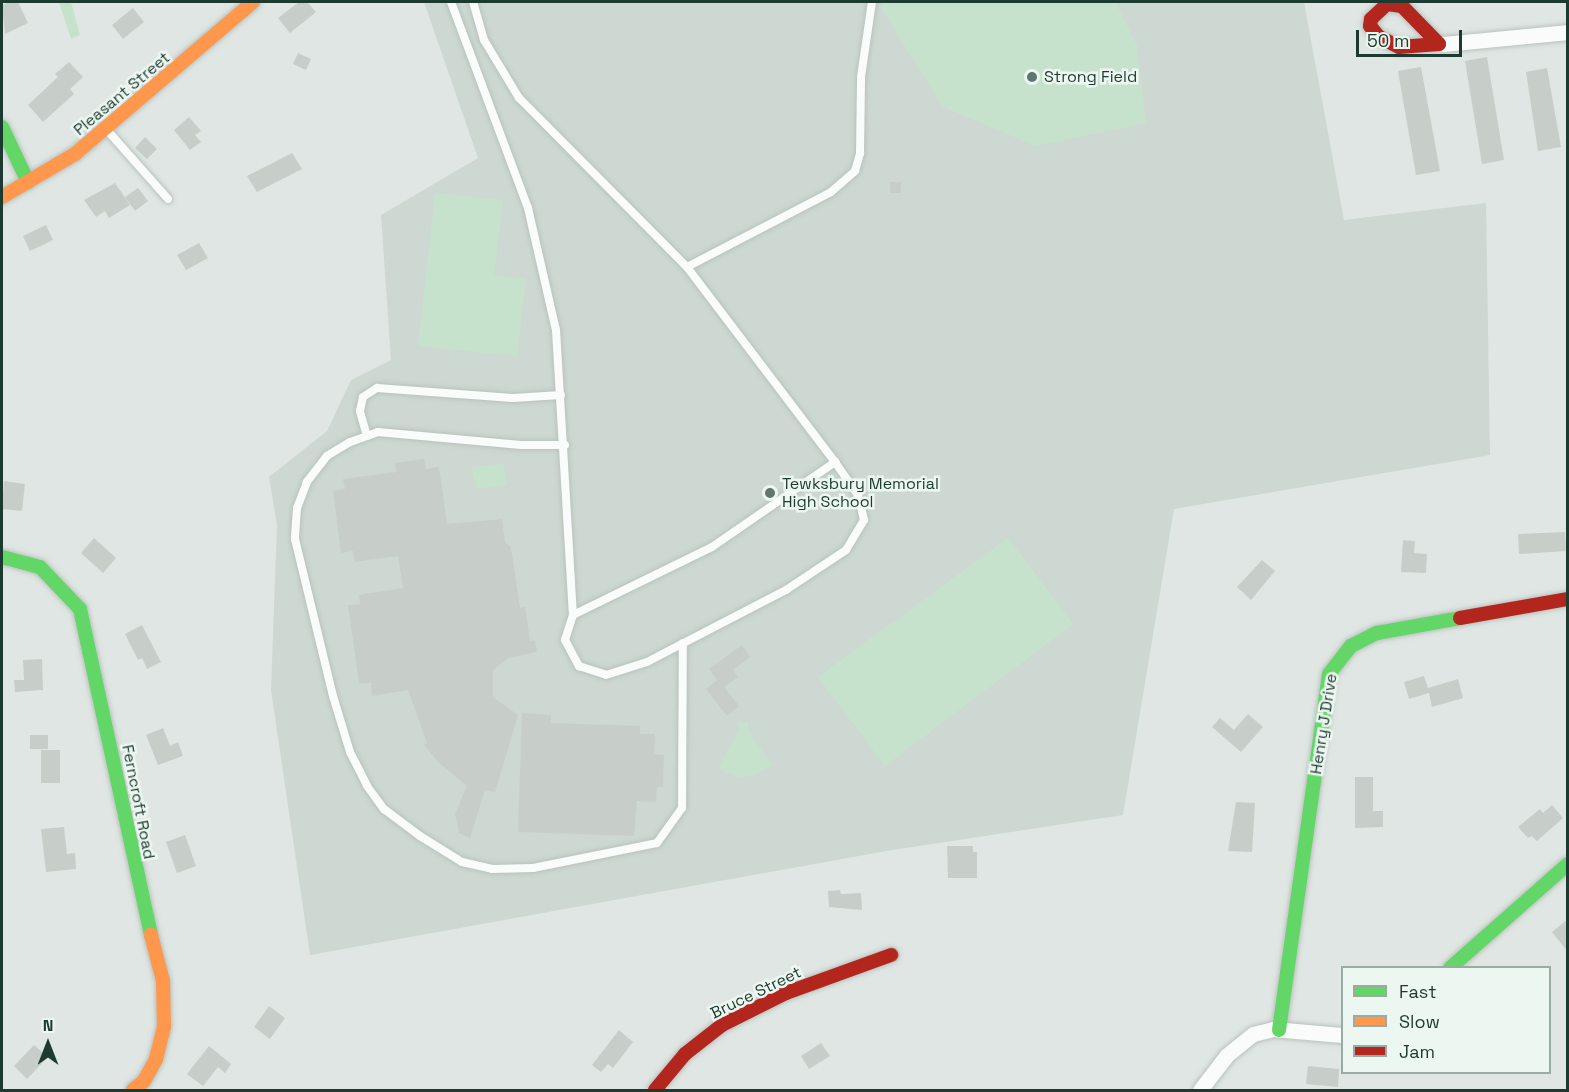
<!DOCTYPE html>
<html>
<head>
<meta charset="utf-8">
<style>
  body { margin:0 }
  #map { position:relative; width:1569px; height:1092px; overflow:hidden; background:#e0e6e3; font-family:"Space Grotesk",sans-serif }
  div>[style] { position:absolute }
  .built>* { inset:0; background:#cdd8d2 }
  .green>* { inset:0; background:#c7e2cc }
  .building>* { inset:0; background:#c7ceca }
  .roads { filter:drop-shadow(0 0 2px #b9c3be) drop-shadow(0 0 2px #b9c3be) }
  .lane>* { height:8px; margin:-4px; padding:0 4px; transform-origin:4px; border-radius:4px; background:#fafbfb }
  .street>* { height:15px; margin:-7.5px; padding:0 7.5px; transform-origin:7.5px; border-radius:7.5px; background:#fafbfb }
  .fast>* { height:14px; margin:-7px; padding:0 7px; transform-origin:7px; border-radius:7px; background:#63d668 }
  .slow>* { height:14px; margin:-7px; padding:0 7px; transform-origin:7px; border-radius:7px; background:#ff974d }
  .jam>* { height:14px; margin:-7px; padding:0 7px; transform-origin:7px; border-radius:7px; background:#b3261e }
  .dots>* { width:16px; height:16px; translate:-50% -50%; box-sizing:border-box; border:3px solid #edf7f1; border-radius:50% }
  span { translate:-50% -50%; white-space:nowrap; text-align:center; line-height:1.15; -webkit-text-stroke:5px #edf7f1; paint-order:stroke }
  .poi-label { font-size:16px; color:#1d3a30 }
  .left { translate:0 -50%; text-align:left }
  .street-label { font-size:16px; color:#1d3a30 }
  .frame { position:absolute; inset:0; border:3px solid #1d3a30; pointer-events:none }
  .legend { position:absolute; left:1341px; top:966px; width:210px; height:108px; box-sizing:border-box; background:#edf7f1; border:2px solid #9aaba4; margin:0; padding:8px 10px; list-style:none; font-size:18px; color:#1d3a30 }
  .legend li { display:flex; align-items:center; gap:12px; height:30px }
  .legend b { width:30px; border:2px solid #9aaba4 }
  .north { position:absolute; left:18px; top:1014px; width:60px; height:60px; -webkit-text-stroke:4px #edf7f1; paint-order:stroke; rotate:0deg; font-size:16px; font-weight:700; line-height:24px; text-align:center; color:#1d3a30 }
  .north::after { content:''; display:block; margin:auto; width:21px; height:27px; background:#1d3a30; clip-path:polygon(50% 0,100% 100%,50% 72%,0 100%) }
  .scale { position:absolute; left:1356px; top:30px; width:106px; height:27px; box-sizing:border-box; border:3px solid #1d3a30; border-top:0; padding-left:8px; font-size:18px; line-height:21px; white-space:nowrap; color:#1d3a30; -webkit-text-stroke:4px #edf7f1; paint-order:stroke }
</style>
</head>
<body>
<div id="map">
  <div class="built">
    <div style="clip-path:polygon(424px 2px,1304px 2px,1344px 220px,1486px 203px,1490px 455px,1174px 509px,1123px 815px,892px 850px,310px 955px,271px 690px,277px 525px,269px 477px,327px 431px,351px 380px,391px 360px,381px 215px,478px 158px)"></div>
  </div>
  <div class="green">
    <div style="clip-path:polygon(59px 2px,71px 2px,80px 35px,71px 39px)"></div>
    <div style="clip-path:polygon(886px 2px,1115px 2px,1137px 46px,1146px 123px,1036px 146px,943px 107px,880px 6px)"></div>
    <div style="clip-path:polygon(435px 193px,503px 200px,494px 275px,526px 279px,517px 356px,418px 346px)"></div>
    <div style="clip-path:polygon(503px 464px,507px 485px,476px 489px,471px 467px)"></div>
    <div style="clip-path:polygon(1008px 538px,1073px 624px,885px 766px,818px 677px)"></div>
    <div style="clip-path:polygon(748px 722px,749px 732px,773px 766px,752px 776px,740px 777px,718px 769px,738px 731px,738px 723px)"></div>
  </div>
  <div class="building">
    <div style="clip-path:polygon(9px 2px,18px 2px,28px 23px,5px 34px,2px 5px)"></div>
    <div style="clip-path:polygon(299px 2px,307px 2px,316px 12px,290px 33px,278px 18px)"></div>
    <div style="clip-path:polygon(133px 8px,144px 22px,123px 39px,112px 25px)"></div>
    <div style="clip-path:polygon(298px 53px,311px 59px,306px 70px,293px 64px)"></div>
    <div style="clip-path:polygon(1487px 57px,1504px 160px,1482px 164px,1465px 61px)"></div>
    <div style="clip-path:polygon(69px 62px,83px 77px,70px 89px,74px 94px,43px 122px,28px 105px,58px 77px,55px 74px)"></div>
    <div style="clip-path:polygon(1421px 67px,1440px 171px,1416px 175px,1398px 71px)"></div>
    <div style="clip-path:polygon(1547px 68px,1561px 147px,1538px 151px,1526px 72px)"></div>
    <div style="clip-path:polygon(189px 117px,201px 131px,195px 135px,201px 142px,190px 150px,174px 130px)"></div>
    <div style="clip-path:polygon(145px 137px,157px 149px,147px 159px,135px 148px)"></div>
    <div style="clip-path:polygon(292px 153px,302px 169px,257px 192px,247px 176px)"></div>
    <div style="clip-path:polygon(890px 182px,901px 182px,901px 193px,890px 193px)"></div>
    <div style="clip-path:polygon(115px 183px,130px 205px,109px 218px,105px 211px,96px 217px,84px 200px)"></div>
    <div style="clip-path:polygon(138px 188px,148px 201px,135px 211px,125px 197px)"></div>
    <div style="clip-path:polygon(46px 225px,53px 240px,30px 251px,23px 236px)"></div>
    <div style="clip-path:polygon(199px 243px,208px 258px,186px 270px,177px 255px)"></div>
    <div style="clip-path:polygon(424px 459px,426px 469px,439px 467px,447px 524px,502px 519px,505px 542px,511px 547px,520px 608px,525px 607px,530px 641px,535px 640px,537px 652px,508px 658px,493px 670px,493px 697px,518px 715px,495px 792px,485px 790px,470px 838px,459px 833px,455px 814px,467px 786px,439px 763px,424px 745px,427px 743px,408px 690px,372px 696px,371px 683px,359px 684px,348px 605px,360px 604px,359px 595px,403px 588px,398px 556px,355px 562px,353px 551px,341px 553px,333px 491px,345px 489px,343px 479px,396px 472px,395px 463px)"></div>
    <div style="clip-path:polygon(4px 481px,25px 484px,22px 511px,2px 509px)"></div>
    <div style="clip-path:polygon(1565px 532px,1566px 551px,1519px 554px,1518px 534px)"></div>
    <div style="clip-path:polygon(94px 538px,116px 558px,103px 573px,81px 553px)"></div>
    <div style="clip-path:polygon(1403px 540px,1415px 541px,1414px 553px,1427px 554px,1426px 573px,1401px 572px)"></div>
    <div style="clip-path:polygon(1262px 560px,1275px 571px,1251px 600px,1237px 587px)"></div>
    <div style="clip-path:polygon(142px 625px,161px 662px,147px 669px,142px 658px,138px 660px,125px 634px)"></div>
    <div style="clip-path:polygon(742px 645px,750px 657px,733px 670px,738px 677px,724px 687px,739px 706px,727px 716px,706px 689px,717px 680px,709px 669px)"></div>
    <div style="clip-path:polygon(42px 659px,43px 690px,15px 692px,14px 680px,24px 680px,23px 660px)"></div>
    <div style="clip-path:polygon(1424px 676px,1428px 688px,1458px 679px,1463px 698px,1432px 707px,1429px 693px,1409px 699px,1404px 682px)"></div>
    <div style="clip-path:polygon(522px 713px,551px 715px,551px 723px,640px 726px,640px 734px,655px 734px,654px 754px,664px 755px,663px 787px,657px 787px,656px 802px,637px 801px,634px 836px,518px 832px)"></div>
    <div style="clip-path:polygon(1248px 714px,1263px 727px,1241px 752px,1212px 727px,1220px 718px,1234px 730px)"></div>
    <div style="clip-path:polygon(163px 728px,170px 746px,178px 742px,183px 756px,158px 765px,146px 735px)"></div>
    <div style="clip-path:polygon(30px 735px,48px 735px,48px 749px,30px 749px)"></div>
    <div style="clip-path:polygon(41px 750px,60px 750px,60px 783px,41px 783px)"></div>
    <div style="clip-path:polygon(1355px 777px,1373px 777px,1373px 811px,1383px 811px,1383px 827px,1355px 828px)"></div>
    <div style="clip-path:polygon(1236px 802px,1255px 803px,1252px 852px,1228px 851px)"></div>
    <div style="clip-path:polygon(1552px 805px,1563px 818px,1537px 841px,1532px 836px,1528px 838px,1518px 827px,1540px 809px,1543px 813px)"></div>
    <div style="clip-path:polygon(64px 827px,67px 854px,75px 853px,76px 869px,46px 872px,41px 829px)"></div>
    <div style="clip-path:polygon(185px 835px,196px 866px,177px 873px,166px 842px)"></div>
    <div style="clip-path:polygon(947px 846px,973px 846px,973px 852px,977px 852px,977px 878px,948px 878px)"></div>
    <div style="clip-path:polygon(840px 890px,841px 894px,861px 893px,862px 910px,829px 907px,828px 891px)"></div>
    <div style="clip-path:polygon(1568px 919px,1568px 952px,1552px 932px)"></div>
    <div style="clip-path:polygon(269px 1006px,285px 1018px,270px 1039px,254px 1027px)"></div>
    <div style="clip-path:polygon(619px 1030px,633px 1042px,613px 1068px,608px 1064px,601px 1072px,592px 1065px)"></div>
    <div style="clip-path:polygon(821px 1043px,830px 1056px,809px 1069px,801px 1056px)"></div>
    <div style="clip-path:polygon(34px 1045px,48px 1057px,27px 1079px,14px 1066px)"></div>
    <div style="clip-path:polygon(209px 1046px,231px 1064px,225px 1073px,218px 1067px,203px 1086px,187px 1074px)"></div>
    <div style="clip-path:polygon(1308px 1066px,1339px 1069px,1338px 1087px,1306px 1084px)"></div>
  </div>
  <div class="roads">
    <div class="lane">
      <div style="left:451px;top:2px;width:220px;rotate:69.5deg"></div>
      <div style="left:528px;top:208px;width:125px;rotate:77.1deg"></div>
      <div style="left:556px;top:330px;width:286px;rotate:86.6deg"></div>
      <div style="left:573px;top:615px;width:155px;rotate:-26.1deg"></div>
      <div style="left:712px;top:547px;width:150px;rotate:-34.6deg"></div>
      <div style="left:835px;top:462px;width:245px;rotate:-127.2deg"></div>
      <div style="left:687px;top:267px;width:238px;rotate:-134.8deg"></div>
      <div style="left:519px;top:98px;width:68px;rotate:-121.1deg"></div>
      <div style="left:484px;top:40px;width:40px;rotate:-106deg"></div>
      <div style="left:107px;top:130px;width:92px;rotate:48.5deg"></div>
      <div style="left:687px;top:267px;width:162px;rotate:-27.5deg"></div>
      <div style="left:831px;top:192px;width:32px;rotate:-41deg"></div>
      <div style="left:855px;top:171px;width:19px;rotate:-74deg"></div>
      <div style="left:860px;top:153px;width:76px;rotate:-89.2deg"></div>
      <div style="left:861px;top:77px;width:76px;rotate:-81.7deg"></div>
      <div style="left:367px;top:436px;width:26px;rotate:-106deg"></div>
      <div style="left:360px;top:411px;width:14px;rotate:-78deg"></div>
      <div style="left:363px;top:397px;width:17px;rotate:-33deg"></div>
      <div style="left:377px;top:388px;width:136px;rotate:4.2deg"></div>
      <div style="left:513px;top:398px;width:48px;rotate:-3.6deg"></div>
      <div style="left:565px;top:445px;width:44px;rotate:180deg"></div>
      <div style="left:521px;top:445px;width:144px;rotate:-174.8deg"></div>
      <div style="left:378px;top:432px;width:30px;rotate:160deg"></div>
      <div style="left:350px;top:442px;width:27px;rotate:149deg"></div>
      <div style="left:327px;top:456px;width:33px;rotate:128deg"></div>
      <div style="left:307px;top:482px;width:28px;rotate:111deg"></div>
      <div style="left:297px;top:508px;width:31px;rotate:94deg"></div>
      <div style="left:295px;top:539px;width:162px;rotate:76.4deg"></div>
      <div style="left:333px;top:696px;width:59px;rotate:73.1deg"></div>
      <div style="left:350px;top:752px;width:38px;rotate:63deg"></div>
      <div style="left:367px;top:786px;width:29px;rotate:54deg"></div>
      <div style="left:384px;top:809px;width:45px;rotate:36.9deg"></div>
      <div style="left:420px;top:836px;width:49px;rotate:31.8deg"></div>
      <div style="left:462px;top:862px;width:31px;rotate:13deg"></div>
      <div style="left:492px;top:869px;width:41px;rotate:-1.4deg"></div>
      <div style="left:533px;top:868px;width:126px;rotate:-11.4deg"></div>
      <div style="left:657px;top:843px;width:43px;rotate:-54.5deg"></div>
      <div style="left:682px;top:808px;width:165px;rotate:-89.7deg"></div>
      <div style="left:573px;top:615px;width:26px;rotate:108deg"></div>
      <div style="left:565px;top:640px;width:30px;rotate:62deg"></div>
      <div style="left:579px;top:666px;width:28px;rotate:18deg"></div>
      <div style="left:606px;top:675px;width:43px;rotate:-17.6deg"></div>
      <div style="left:647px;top:662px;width:157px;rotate:-27.4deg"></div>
      <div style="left:786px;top:590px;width:72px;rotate:-33.7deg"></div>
      <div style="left:846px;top:550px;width:35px;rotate:-59deg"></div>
      <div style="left:864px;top:520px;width:26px;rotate:-103deg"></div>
      <div style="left:858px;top:495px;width:40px;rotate:-124.9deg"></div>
    </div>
    <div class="street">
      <div style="left:1443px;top:44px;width:126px;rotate:-5.5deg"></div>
      <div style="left:1200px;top:1090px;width:44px;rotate:-52.4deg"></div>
      <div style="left:1227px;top:1055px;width:33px;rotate:-39deg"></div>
      <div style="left:1253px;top:1034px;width:21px;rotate:-14deg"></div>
      <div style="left:1273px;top:1029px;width:69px;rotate:5deg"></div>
    </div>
    <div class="fast">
      <div style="left:2px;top:127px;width:61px;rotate:64.7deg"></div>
      <div style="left:2px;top:557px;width:39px;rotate:15deg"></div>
      <div style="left:40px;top:567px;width:58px;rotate:46.4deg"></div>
      <div style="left:80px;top:609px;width:334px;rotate:77.7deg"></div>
      <div style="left:1450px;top:968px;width:157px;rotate:-41.4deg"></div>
      <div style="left:1279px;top:1030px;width:359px;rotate:-82deg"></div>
      <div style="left:1329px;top:674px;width:36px;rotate:-52deg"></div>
      <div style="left:1351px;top:646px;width:29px;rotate:-27deg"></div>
      <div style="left:1377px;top:633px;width:84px;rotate:-10.2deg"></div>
    </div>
    <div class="slow">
      <div style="left:2px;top:197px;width:85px;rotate:-30.5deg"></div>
      <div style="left:75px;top:154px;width:234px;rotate:-40.5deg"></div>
      <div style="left:133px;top:1090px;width:14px;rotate:-39deg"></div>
      <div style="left:144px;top:1081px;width:25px;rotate:-61deg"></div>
      <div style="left:156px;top:1059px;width:33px;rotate:-76deg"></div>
      <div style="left:164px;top:1027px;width:46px;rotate:-91.2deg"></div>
      <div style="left:163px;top:981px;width:48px;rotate:-104.6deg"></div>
    </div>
    <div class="jam">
      <div style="left:1387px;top:4px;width:15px;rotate:8deg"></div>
      <div style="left:1402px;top:6px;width:53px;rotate:45.8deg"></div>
      <div style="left:1439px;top:44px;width:40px;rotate:175.7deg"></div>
      <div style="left:1399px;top:47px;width:22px;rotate:-153deg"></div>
      <div style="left:1379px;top:37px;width:14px;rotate:-129deg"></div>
      <div style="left:1370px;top:26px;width:7px;rotate:-82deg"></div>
      <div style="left:1371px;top:19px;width:22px;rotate:-43deg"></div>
      <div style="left:1460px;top:618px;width:110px;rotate:-10deg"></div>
      <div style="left:655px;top:1090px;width:47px;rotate:-50.2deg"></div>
      <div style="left:685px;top:1054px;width:47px;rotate:-38.1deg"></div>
      <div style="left:722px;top:1025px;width:72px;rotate:-26.6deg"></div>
      <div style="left:786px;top:993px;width:112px;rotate:-19.9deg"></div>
    </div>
  </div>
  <div class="dots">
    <div style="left:1032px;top:77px;background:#61766f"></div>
    <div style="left:770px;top:493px;background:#61766f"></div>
  </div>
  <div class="poi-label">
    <span class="left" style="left:1044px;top:77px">Strong Field</span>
    <span class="left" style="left:782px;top:493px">Tewksbury Memorial<br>High School</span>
  </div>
  <div class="street-label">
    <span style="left:122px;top:94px;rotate:-40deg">Pleasant Street</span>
    <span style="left:1324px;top:724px;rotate:-81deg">Henry J Drive</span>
    <span style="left:138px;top:802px;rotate:79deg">Ferncroft Road</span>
    <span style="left:756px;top:993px;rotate:-26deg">Bruce Street</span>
  </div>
  <div class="frame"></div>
  <ul class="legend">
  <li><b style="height:8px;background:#63d668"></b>Fast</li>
  <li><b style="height:8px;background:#ff974d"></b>Slow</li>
  <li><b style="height:8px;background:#b3261e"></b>Jam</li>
  </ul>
  <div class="north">N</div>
  <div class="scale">50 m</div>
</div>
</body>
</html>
